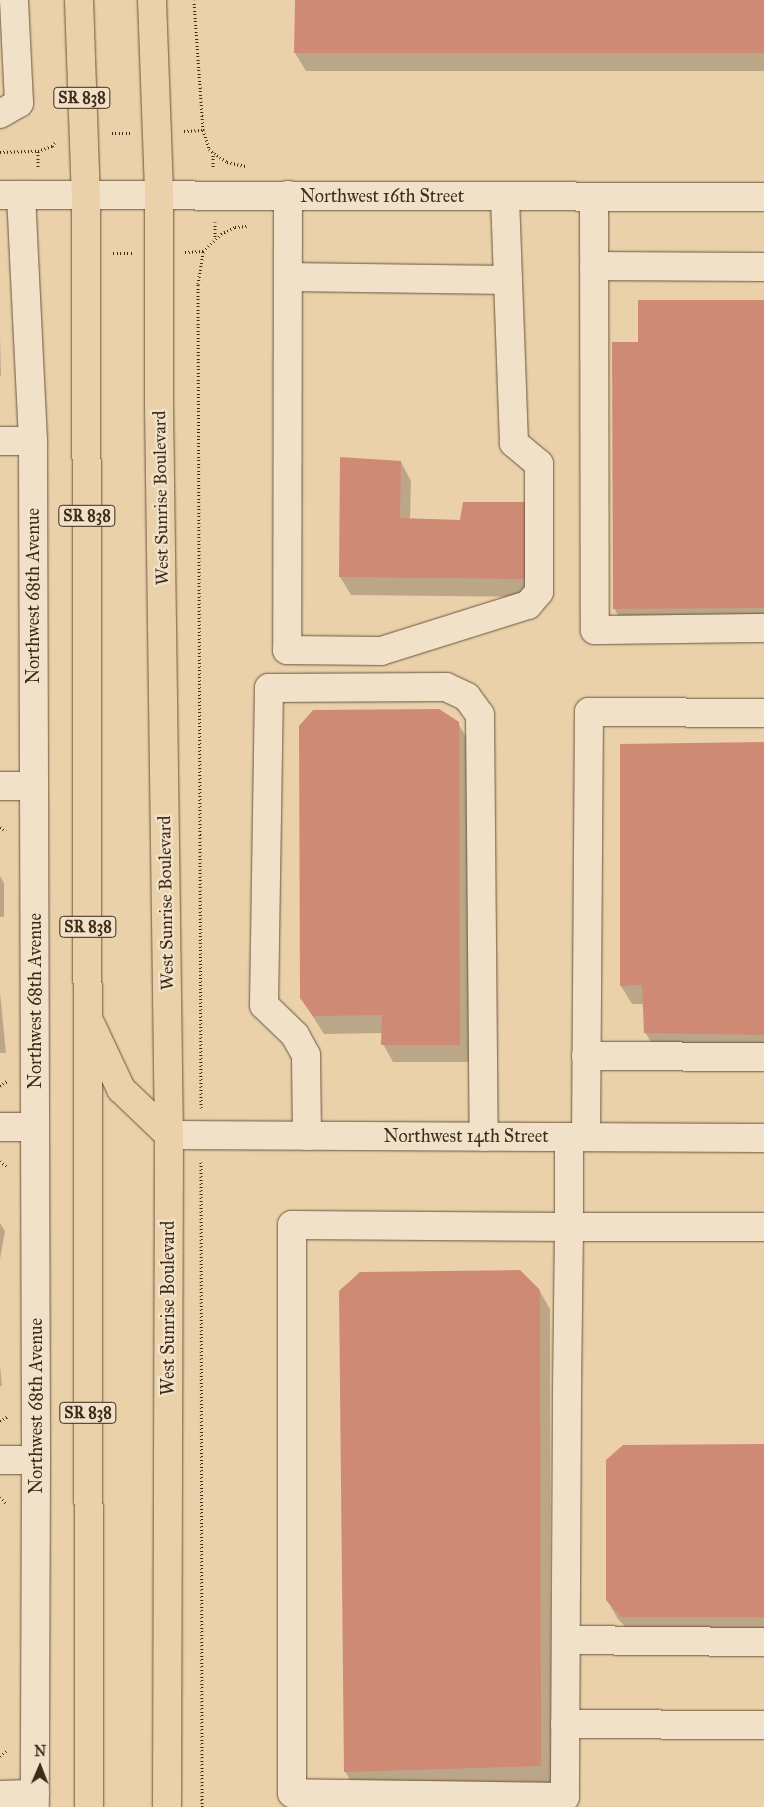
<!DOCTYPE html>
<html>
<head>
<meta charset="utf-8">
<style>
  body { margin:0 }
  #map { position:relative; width:764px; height:1807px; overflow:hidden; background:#ead1aa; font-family:"IM FELL Great Primer",serif }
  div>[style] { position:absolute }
  .shadow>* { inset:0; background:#0003 }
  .building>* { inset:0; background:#ce8a75 }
  .path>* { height:3px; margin-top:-1.5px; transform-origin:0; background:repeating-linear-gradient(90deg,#3e2c19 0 1px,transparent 0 3.5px) }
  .roads { filter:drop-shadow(0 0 1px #69553d) drop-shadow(0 0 1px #69553d) }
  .minor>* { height:28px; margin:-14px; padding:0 14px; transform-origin:14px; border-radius:14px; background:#f1e1c8 }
  .highway>* { height:28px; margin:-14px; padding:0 14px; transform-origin:14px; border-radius:14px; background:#ead1aa }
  span { translate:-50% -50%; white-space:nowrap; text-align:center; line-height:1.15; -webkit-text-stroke:5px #f1e1c8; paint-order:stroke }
  .shield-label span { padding:1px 4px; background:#f1e1c8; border:1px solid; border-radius:4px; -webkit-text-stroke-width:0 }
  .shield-label { font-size:16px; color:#3e2c19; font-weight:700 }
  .street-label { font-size:18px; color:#3e2c19 }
  .north { position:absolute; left:15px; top:1742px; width:50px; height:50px; -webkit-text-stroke:4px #f1e1c8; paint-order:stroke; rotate:1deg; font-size:14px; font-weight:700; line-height:20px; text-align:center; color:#3e2c19 }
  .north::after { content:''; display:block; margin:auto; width:18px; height:22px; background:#3e2c19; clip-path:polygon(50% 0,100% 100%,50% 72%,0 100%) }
</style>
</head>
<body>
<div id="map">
  <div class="shadow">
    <div style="clip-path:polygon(296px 0,764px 0,764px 71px,306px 71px,295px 53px)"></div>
    <div style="clip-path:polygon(764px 301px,764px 626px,625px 627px,614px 608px)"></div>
    <div style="clip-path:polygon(0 336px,1px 376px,0 376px)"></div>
    <div style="clip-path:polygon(401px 462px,411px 481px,410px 519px,461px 521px,528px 504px,538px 597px,351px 595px,340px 577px)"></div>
    <div style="clip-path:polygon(458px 723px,469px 742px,469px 1062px,393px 1062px,383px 1044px,383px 1033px,324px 1034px,301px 998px)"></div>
    <div style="clip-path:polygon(764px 743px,764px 1053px,656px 1051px,645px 1032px,644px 1004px,632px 1004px,621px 986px,621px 745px)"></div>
    <div style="clip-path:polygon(0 876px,4px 883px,4px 917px,0 917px)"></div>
    <div style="clip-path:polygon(0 992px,6px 1053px,0 1053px)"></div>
    <div style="clip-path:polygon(0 1223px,5px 1231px,0 1259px)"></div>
    <div style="clip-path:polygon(539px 1290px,550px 1309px,551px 1784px,355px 1790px,345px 1771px)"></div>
    <div style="clip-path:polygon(0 1365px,2px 1386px,0 1386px)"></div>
    <div style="clip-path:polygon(764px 1445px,764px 1635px,633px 1635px,618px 1619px,607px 1600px)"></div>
  </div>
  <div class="building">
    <div style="clip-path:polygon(295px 0,764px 0,764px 53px,294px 53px)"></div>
    <div style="clip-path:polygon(638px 300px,764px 300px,764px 608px,613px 609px,612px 342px,638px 342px)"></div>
    <div style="clip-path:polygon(340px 457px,401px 461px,400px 518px,460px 520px,463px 502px,529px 502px,528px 579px,339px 577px)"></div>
    <div style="clip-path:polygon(439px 709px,459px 722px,460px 1045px,381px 1045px,382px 1015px,313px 1016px,300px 998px,299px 726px,313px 710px)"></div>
    <div style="clip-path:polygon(764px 742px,764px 1035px,644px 1033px,642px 985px,620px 986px,620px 744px)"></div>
    <div style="clip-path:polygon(520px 1270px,540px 1290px,541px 1766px,344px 1772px,339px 1291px,360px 1272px)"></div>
    <div style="clip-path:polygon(764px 1444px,764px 1617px,621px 1617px,606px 1600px,606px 1460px,623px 1445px)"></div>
  </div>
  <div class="path">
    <div style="left:203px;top:130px;width:20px;rotate:72deg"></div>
    <div style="left:209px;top:149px;width:10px;rotate:37deg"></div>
    <div style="left:217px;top:155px;width:12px;rotate:35deg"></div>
    <div style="left:227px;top:162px;width:19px;rotate:12deg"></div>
    <div style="left:184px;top:131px;width:19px;rotate:-3deg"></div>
    <div style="left:203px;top:130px;width:130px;rotate:-94deg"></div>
    <div style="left:112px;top:133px;width:19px"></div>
    <div style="left:38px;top:151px;width:17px;rotate:90deg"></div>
    <div style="left:0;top:152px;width:38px;rotate:-2deg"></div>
    <div style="left:38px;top:151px;width:15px;rotate:-20deg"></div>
    <div style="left:52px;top:146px;width:6px;rotate:-51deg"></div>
    <div style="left:213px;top:152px;width:17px;rotate:90deg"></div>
    <div style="left:215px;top:222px;width:17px;rotate:90deg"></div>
    <div style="left:185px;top:252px;width:18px;rotate:-3deg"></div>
    <div style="left:203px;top:251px;width:25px;rotate:-43deg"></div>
    <div style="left:221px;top:234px;width:16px;rotate:-27deg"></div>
    <div style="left:235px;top:227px;width:12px;rotate:-5deg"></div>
    <div style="left:113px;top:253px;width:19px"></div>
    <div style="left:0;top:827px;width:7px;rotate:34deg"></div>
    <div style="left:0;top:1086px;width:9px;rotate:-36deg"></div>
    <div style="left:201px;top:1108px;width:824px;rotate:-90.21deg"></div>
    <div style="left:198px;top:284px;width:33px;rotate:-81deg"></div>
    <div style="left:0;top:1161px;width:10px;rotate:37deg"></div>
    <div style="left:201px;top:1162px;width:645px;rotate:89.91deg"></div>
    <div style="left:0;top:1421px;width:9px;rotate:-32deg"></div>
    <div style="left:0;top:1497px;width:10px;rotate:45deg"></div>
    <div style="left:0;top:1756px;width:9px;rotate:-41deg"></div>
  </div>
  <div class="roads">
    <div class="minor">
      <div style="left:0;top:114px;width:22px;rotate:-30deg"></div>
      <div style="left:19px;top:103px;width:103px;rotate:-92.8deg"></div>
      <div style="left:0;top:195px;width:764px;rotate:0.15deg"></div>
      <div style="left:21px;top:195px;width:246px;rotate:87.2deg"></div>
      <div style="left:33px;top:441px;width:1019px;rotate:89.83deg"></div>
      <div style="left:36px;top:1460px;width:347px;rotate:90.2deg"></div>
      <div style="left:288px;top:195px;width:455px;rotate:90.1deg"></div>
      <div style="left:287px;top:650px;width:94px;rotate:0.6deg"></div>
      <div style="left:381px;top:651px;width:154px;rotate:-17.4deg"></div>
      <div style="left:528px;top:605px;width:17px;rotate:-50deg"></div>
      <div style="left:539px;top:592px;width:128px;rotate:-90deg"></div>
      <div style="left:539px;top:464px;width:33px;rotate:-140deg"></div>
      <div style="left:514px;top:443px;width:247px;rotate:-92.1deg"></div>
      <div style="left:594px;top:197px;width:433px;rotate:89.9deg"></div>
      <div style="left:595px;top:630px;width:169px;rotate:-0.7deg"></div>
      <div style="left:594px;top:266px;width:170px;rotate:0.3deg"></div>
      <div style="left:288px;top:277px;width:220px;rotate:0.8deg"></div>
      <div style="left:0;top:441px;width:33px"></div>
      <div style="left:0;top:786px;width:34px"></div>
      <div style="left:586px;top:1056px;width:178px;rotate:0.3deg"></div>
      <div style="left:0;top:1127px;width:35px"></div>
      <div style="left:169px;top:1135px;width:595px;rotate:0.29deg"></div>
      <div style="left:307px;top:1136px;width:81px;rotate:-90.7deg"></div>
      <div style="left:306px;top:1055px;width:23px;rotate:-119deg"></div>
      <div style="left:295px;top:1035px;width:43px;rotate:-135.9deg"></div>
      <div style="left:264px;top:1005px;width:317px;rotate:-89.1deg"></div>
      <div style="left:269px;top:688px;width:177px;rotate:-0.3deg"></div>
      <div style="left:446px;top:687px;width:23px;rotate:25deg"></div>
      <div style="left:467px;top:697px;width:22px;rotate:54deg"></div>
      <div style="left:480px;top:715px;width:422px;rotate:89.5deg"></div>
      <div style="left:569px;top:1137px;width:90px;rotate:90deg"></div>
      <div style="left:569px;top:1227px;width:168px;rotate:90.7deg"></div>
      <div style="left:567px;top:1395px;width:402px;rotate:90.3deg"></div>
      <div style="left:565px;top:1797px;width:273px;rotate:-179.2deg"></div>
      <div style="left:292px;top:1793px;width:568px;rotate:-90deg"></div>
      <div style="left:292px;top:1225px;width:277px;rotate:0.4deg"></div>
      <div style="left:569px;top:1227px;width:195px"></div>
      <div style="left:586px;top:1137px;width:425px;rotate:-89.6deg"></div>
      <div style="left:589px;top:712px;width:175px;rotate:0.3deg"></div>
      <div style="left:0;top:1460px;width:36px"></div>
      <div style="left:566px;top:1640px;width:198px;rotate:0.6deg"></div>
      <div style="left:565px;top:1724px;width:199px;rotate:0.3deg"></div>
      <div style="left:0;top:1795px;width:35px;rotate:-2deg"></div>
    </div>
    <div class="highway">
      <div style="left:79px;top:0;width:196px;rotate:88deg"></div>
      <div style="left:86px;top:196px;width:1611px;rotate:89.89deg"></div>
      <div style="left:152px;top:0;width:195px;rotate:87.9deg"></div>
      <div style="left:159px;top:195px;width:210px;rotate:90deg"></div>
      <div style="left:159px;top:405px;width:730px;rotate:89.22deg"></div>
      <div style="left:169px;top:1135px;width:672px;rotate:90.17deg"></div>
      <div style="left:91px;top:1025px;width:71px;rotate:64.9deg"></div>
      <div style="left:121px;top:1089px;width:66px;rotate:43.8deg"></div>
    </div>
  </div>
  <div class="shield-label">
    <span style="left:82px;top:98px">SR 838</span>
    <span style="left:87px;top:516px">SR 838</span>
    <span style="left:88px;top:927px">SR 838</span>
    <span style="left:88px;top:1413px">SR 838</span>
  </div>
  <div class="street-label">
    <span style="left:382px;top:196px">Northwest 16th Street</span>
    <span style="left:161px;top:498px;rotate:-91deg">West Sunrise Boulevard</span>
    <span style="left:33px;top:596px;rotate:-90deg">Northwest 68th Avenue</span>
    <span style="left:166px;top:903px;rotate:-91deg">West Sunrise Boulevard</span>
    <span style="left:35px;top:1001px;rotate:-90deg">Northwest 68th Avenue</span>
    <span style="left:466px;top:1136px">Northwest 14th Street</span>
    <span style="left:168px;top:1308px;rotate:-90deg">West Sunrise Boulevard</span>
    <span style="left:36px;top:1406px;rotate:-90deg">Northwest 68th Avenue</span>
  </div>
  <div class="north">N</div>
</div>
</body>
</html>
